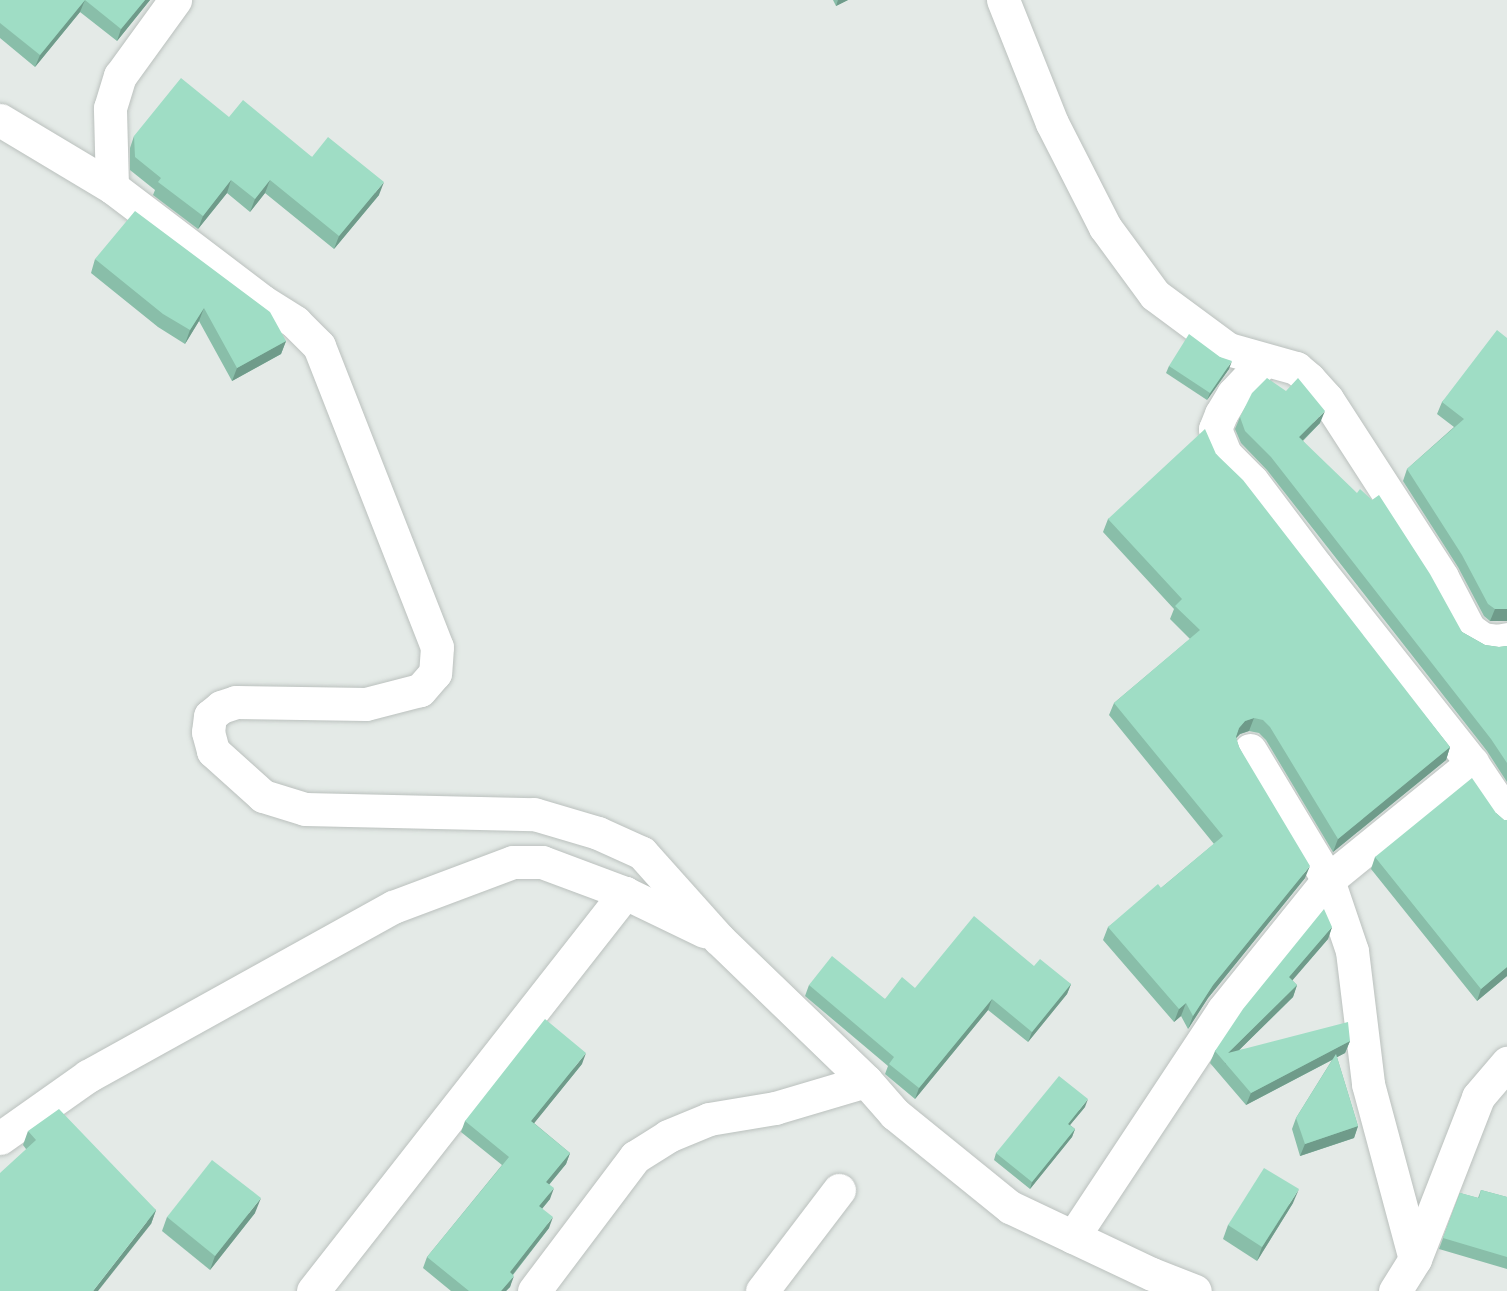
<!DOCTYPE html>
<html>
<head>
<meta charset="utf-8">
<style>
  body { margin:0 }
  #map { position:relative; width:1507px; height:1291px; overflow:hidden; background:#e4eae7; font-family:Rubik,sans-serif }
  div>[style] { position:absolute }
  .roads { filter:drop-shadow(0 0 2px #bbc1be) drop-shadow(0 0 2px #bbc1be) }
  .minor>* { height:33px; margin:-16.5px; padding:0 16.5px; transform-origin:16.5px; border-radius:16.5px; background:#fff }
  .wall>* { inset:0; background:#89bea9 }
  .shaded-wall>* { inset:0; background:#6f9b8a }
  .building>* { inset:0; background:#9fddc5 }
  span { translate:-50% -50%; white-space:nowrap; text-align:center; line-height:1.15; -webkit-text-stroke:4.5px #e4eae7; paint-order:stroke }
</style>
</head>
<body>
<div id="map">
  <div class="roads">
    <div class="minor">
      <div style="left:1003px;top:0;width:132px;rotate:68.3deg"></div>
      <div style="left:1052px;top:123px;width:117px;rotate:63deg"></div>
      <div style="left:1105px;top:227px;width:84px;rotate:53.7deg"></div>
      <div style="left:1155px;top:295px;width:91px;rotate:36.5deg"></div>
      <div style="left:1228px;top:349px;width:71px;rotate:15.6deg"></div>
      <div style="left:1296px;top:368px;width:17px;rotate:40deg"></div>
      <div style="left:1309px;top:379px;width:27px;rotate:48deg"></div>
      <div style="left:1327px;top:399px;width:212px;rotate:57.1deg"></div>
      <div style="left:1442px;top:577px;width:59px;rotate:62.6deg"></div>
      <div style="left:1469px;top:629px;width:17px;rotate:36deg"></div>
      <div style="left:1483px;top:639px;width:14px;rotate:8deg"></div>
      <div style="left:1497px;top:641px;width:10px;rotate:-11deg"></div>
      <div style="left:0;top:120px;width:131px;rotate:30.9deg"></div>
      <div style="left:112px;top:187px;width:188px;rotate:37.2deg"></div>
      <div style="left:262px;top:301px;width:39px;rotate:32deg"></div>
      <div style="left:295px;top:322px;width:34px;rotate:45deg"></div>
      <div style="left:319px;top:346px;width:323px;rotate:68.6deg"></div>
      <div style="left:437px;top:647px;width:26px;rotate:94deg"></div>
      <div style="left:435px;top:673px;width:23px;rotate:131deg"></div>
      <div style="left:420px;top:690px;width:56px;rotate:165.5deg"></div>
      <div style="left:366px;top:704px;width:130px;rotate:-179.1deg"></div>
      <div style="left:236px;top:702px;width:16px;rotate:162deg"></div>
      <div style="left:221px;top:707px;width:14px;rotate:141deg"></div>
      <div style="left:210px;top:716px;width:16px;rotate:97deg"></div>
      <div style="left:208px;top:732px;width:20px;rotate:75deg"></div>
      <div style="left:213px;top:751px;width:67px;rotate:42deg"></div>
      <div style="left:263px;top:796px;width:44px;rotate:17.2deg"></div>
      <div style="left:305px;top:809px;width:229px;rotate:1.3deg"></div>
      <div style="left:534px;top:814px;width:67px;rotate:16.5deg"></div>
      <div style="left:598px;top:833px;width:48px;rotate:24.4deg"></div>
      <div style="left:642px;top:853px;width:115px;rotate:48.2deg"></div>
      <div style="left:719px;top:939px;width:204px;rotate:44deg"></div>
      <div style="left:866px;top:1081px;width:44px;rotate:48.7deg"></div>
      <div style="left:895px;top:1114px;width:148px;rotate:39deg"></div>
      <div style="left:1010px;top:1207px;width:157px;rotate:25.3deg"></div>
      <div style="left:1152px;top:1274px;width:46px;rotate:21.6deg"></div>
      <div style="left:112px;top:187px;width:79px;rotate:-91.5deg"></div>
      <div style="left:110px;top:108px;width:34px;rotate:-73deg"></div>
      <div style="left:120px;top:76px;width:94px;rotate:-54.1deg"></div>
      <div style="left:1264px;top:361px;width:45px;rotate:133.2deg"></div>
      <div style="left:1233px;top:394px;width:23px;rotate:121deg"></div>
      <div style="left:1221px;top:414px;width:16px;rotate:112deg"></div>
      <div style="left:1215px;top:429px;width:27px;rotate:68deg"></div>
      <div style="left:1225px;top:454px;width:38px;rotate:45deg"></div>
      <div style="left:1252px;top:481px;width:106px;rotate:53deg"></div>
      <div style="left:1316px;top:566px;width:251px;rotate:51.6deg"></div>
      <div style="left:1472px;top:763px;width:63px;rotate:56.1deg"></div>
      <div style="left:1250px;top:750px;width:152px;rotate:59deg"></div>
      <div style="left:1328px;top:880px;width:75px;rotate:71.3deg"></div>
      <div style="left:1352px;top:951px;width:134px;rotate:83.1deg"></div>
      <div style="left:1368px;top:1084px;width:181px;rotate:75deg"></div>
      <div style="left:0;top:1138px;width:108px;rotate:-35.2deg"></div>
      <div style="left:88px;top:1076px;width:349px;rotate:-29deg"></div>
      <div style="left:393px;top:907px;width:128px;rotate:-20.6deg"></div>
      <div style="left:513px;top:862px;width:29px"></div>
      <div style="left:542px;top:862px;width:89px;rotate:20.5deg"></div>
      <div style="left:625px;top:893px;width:88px;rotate:25.7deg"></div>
      <div style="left:1073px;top:1237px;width:272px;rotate:-56.5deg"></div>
      <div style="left:1223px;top:1010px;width:167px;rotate:-51.1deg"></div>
      <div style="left:1328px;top:880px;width:186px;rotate:-39.1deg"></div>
      <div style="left:313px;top:1291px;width:506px;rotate:-51.91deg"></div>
      <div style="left:534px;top:1291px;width:168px;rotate:-53deg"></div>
      <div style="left:635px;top:1157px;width:39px;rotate:-32deg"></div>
      <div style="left:668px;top:1136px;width:44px;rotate:-22.5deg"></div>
      <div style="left:709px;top:1119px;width:67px;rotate:-9.5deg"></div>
      <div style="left:775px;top:1108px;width:95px;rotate:-16.5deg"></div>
      <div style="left:762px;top:1291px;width:127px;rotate:-52.7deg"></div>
      <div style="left:1395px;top:1291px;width:38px;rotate:-58deg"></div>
      <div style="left:1415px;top:1259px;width:174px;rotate:-68.7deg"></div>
      <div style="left:1478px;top:1097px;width:45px;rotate:-49.5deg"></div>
    </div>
  </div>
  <div class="wall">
    <div style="clip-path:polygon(0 0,150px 0,117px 41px,80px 12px,35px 67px,0 38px)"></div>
    <div style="clip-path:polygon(833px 0,848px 0,836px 6px)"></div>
    <div style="clip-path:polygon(229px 117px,312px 157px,379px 195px,334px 249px,265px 193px,250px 212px,227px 193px,198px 229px,153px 195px,155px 190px,130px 170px,130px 148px,134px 136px)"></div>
    <div style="clip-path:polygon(95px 259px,286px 341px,281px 354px,232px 381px,199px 321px,185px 344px,158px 327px,91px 273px)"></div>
    <div style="clip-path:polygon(1507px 338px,1507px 621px,1490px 621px,1484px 616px,1458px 567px,1403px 481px,1407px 469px,1454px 427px,1437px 414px,1442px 402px)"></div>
    <div style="clip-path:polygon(1220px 357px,1229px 369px,1207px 400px,1166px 373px,1169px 366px)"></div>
    <div style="clip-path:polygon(1240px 417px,1320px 423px,1303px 441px,1462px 632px,1485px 645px,1499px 647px,1507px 646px,1507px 782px,1487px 751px,1267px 470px,1241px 443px,1235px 429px)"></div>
    <div style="clip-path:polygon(1216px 454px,1450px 747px,1446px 760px,1333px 852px,1266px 740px,1259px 733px,1249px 731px,1240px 734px,1236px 738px,1239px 747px,1305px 878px,1208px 998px,1188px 1029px,1181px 1016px,1174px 1022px,1103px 940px,1108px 927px,1161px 888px,1214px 844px,1109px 715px,1114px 703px,1190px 639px,1170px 619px,1174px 609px,1103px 532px,1108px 519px)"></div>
    <div style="clip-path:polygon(1496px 813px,1504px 820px,1507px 820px,1507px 976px,1477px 1001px,1371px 869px,1375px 857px)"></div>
    <div style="clip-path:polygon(1332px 927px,1328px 939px,1292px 980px,1297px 985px,1293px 997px,1239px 1050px,1350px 1041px,1345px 1053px,1337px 1057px,1358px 1126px,1354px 1138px,1300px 1156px,1292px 1129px,1296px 1118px,1332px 1060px,1246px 1105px,1210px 1063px,1215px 1051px)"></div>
    <div style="clip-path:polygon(1034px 966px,1071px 984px,1067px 994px,1028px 1042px,988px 1010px,915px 1099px,885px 1074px,888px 1066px,805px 996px,809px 985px,885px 999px,915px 988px)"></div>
    <div style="clip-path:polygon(582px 1064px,534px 1123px,570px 1153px,566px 1164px,549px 1185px,550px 1199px,542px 1209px,549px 1228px,513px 1275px,510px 1287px,506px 1291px,451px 1291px,423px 1268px,427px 1257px,502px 1165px,461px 1132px,465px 1121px)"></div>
    <div style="clip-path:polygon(1085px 1107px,1070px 1125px,1075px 1129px,1072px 1137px,1030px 1189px,994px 1160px,996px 1153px)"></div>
    <div style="clip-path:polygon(28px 1131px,156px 1210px,151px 1224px,26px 1149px,23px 1145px)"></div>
    <div style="clip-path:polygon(1481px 1190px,1507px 1197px,1507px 1269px,1439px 1249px,1460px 1193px,1478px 1198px)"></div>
    <div style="clip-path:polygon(1293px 1203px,1257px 1261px,1223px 1239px,1228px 1225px)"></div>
    <div style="clip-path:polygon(255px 1213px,210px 1270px,162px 1231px,167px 1217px)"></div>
  </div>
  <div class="shaded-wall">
    <div style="clip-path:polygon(85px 0,80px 12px,35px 67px,40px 55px)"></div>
    <div style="clip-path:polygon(145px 0,150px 0,117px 41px,121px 29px)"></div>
    <div style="clip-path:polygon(838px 0,848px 0,836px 6px)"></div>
    <div style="clip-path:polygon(231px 180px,227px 193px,198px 229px,203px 216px)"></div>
    <div style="clip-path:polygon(270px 180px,265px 193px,250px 212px,255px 199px)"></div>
    <div style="clip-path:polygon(384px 182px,379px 195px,334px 249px,339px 236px)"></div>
    <div style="clip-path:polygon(204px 308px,199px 321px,185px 344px,190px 330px)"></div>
    <div style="clip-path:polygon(286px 341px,281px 354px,232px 381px,237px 368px)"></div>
    <div style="clip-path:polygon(1232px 361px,1229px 369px,1207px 400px,1210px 393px)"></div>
    <div style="clip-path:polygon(1325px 411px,1320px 423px,1294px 449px,1299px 437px)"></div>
    <div style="clip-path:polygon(1495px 609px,1507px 609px,1507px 621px,1490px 621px)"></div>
    <div style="clip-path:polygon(1254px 718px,1249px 731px,1240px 734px,1234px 740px,1239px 728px,1245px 721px)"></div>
    <div style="clip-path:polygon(1450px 747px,1446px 760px,1333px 852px,1338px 839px)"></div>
    <div style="clip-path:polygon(1310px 866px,1305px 878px,1208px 998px,1188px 1029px,1193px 1016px,1213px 985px)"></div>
    <div style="clip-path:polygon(1332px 927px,1328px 939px,1285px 989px,1289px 977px)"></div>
    <div style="clip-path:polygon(1507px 967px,1507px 976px,1477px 1001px,1481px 989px)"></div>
    <div style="clip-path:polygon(1071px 984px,1067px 994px,1028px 1042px,1032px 1032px)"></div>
    <div style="clip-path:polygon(1297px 985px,1293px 997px,1225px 1064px,1228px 1053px)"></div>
    <div style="clip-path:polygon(992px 999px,988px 1010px,915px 1099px,919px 1088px)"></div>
    <div style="clip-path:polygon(1186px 1003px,1181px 1016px,1174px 1022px,1179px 1009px)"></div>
    <div style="clip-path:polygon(1350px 1041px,1345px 1053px,1246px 1105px,1251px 1093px)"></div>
    <div style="clip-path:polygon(586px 1053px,582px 1064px,527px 1132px,531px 1121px)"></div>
    <div style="clip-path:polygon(1088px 1099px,1085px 1107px,1065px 1131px,1068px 1124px)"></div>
    <div style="clip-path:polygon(1358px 1126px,1354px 1138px,1300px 1156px,1305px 1144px)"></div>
    <div style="clip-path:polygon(1075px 1129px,1072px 1137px,1030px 1189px,1032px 1182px)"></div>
    <div style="clip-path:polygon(570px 1153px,566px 1164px,542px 1193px,546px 1182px)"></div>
    <div style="clip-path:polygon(554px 1188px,550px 1199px,535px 1217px,539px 1206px)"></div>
    <div style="clip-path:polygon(1299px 1189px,1293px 1203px,1257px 1261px,1262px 1247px)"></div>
    <div style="clip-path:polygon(261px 1198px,255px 1213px,210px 1270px,215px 1256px)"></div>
    <div style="clip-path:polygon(156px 1210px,151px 1224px,98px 1291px,93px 1291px)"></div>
    <div style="clip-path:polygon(553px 1217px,549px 1228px,506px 1283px,510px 1272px)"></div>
    <div style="clip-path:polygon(514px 1276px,510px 1287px,506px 1291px,501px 1291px)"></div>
  </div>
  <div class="building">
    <div style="clip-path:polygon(0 0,85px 0,40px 55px,0 23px)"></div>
    <div style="clip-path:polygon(85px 0,145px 0,121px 29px)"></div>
    <div style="clip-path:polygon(181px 78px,229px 117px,243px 100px,312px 157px,328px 137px,384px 182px,339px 236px,270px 180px,255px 199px,231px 180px,203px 216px,158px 182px,161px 178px,135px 157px,134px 136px)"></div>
    <div style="clip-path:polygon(135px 211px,270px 312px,286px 341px,237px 368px,204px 308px,190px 330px,163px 314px,95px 259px)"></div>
    <div style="clip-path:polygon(1497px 330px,1507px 338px,1507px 609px,1495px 609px,1488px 604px,1462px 555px,1407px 469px,1464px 419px,1442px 402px)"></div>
    <div style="clip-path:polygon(1189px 334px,1220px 357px,1232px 361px,1210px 393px,1169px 366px)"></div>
    <div style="clip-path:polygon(1267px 378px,1286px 391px,1298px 378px,1325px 411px,1299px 437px,1357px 493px,1360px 489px,1372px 500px,1379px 495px,1430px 574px,1462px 632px,1485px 645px,1499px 647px,1507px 646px,1507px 763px,1491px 739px,1271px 457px,1245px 431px,1240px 417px,1252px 393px)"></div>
    <div style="clip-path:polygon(1205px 429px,1216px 454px,1243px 480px,1450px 747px,1338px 839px,1270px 727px,1263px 720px,1254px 718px,1245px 721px,1239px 728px,1236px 737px,1239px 747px,1310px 866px,1213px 985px,1193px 1016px,1186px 1003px,1179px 1009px,1108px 927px,1158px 884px,1161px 888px,1223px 836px,1114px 703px,1200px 630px,1175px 606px,1182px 599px,1108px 519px)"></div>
    <div style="clip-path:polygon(1472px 778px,1496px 813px,1504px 820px,1507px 820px,1507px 967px,1481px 989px,1375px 857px)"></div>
    <div style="clip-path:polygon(1324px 909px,1332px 927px,1289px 977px,1297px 985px,1228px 1053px,1348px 1022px,1350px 1041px,1251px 1093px,1215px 1051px,1243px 1009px)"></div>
    <div style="clip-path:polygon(974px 916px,1034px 966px,1040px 959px,1071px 984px,1032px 1032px,992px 999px,919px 1088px,889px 1064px,894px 1057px,809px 985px,832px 956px,885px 999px,902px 977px,915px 988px)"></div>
    <div style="clip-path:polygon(545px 1019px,586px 1053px,531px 1121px,570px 1153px,546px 1182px,554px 1188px,539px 1206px,553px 1217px,510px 1272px,514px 1276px,501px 1291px,469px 1291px,427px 1257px,509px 1157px,465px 1121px)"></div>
    <div style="clip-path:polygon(1336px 1054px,1358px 1126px,1305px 1144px,1296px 1118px)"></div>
    <div style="clip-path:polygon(1059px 1076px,1088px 1099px,1068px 1124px,1075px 1129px,1032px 1182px,996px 1153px)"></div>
    <div style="clip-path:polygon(59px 1109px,156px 1210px,93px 1291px,0 1291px,0 1173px,36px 1140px,28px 1131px)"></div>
    <div style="clip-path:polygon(212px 1160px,261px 1198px,215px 1256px,167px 1217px)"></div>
    <div style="clip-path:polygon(1264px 1168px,1299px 1189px,1262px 1247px,1228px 1225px)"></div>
    <div style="clip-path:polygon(1481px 1190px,1507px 1197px,1507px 1257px,1443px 1238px,1460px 1193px,1479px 1198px)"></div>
  </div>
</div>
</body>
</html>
